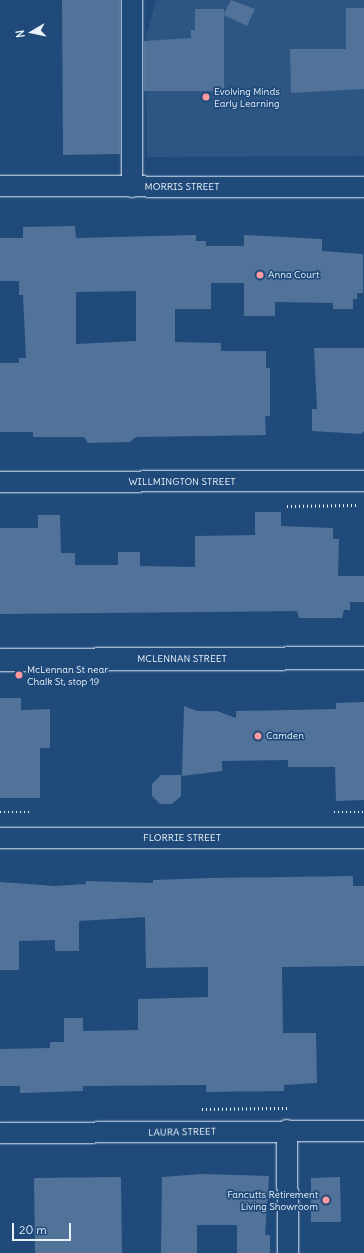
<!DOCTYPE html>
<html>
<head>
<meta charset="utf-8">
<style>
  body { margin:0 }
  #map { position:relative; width:364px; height:1253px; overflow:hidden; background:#1f4a7a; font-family:Delius,sans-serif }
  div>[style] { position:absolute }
  .built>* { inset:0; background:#2e5683 }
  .building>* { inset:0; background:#517399 }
  .path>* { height:2.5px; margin-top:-1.25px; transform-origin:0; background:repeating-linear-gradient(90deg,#e8f1f8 0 1px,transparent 0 4px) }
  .roads { filter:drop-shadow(0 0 1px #e8f1f8) drop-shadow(0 0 1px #e8f1f8) }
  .minor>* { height:20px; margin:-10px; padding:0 10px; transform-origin:10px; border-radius:10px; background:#1f4a7a }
  .tertiary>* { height:22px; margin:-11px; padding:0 11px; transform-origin:11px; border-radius:11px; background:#1f4a7a }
  .dots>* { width:11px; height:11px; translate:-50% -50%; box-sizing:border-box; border:2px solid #1f4a7a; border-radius:50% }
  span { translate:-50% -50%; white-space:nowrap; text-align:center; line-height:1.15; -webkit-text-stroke:3.5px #1f4a7a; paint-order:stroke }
  .poi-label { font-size:10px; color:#e8f1f8 }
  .left { translate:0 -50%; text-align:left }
  .right { translate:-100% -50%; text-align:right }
  .street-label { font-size:10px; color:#e8f1f8 }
  .north { position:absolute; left:12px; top:12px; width:40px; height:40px; -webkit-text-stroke:3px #1f4a7a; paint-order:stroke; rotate:261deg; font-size:11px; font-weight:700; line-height:16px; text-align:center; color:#e8f1f8 }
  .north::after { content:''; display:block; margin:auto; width:14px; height:18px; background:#e8f1f8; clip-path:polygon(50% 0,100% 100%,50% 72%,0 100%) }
  .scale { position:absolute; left:12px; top:1223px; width:59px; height:18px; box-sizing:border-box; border:2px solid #e8f1f8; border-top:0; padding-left:5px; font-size:12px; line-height:14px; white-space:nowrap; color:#e8f1f8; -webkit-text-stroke:3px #1f4a7a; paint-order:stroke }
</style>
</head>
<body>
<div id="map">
  <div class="built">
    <div style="clip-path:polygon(156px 0,364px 0,364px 156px,147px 157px,146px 38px)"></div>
  </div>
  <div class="building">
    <div style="clip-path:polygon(62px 0,120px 0,120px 154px,63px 155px)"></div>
    <div style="clip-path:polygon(231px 0,255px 9px,247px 26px,224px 15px,224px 91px,144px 91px,144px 41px,191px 38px,191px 30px,195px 30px,195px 9px,224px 9px,224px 14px)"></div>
    <div style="clip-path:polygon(346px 8px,364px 8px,364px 89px,291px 93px,290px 49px,346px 49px)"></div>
    <div style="clip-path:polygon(evenodd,75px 226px,76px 238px,196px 235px,196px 241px,206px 241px,206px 246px,244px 246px,244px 235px,322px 239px,322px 251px,363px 254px,363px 293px,357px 293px,357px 299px,353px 299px,353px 309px,333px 309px,333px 303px,275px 302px,275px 316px,244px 316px,244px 283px,211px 283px,211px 309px,175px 309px,175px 342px,221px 343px,221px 351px,266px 351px,266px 368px,270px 368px,270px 416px,265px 416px,266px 435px,136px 437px,130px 442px,88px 443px,84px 437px,33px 437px,33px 432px,0 432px,0 363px,19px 363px,19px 358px,26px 358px,23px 295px,19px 295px,19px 281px,0 281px,0 238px,23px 238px,23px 227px,75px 226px,136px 291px,136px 341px,76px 344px,76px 292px,136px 291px)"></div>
    <div style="clip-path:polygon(314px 348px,364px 348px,364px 431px,361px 434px,312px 431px,312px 409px,317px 409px)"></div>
    <div style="clip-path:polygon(255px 512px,281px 512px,281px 526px,333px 528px,333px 539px,339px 539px,338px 576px,364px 576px,364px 602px,350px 602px,350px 610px,344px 610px,342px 618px,299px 618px,297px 611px,0 614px,0 528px,38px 528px,38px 515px,60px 515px,61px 553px,75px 553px,75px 565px,118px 565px,118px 552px,140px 552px,140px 566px,195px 567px,195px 536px,255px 535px)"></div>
    <div style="clip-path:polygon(0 698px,21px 698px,21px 710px,50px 709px,50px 748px,40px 748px,40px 798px,0 798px)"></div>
    <div style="clip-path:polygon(364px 702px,364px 800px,336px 801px,335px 767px,288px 767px,288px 760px,222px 761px,222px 771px,182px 776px,184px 706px,197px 711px,217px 711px,236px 718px,236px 711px,336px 709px,336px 703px)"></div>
    <div style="clip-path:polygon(161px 775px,181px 775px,181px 796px,172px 804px,160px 804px,152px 796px,152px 784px)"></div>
    <div style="clip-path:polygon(353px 876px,353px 886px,364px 886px,364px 966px,282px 967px,283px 1033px,316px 1033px,317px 1083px,284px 1085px,284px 1091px,206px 1092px,206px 1085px,83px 1086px,83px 1091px,20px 1093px,20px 1086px,0 1086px,0 1049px,50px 1048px,50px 1042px,64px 1042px,64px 1018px,83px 1018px,83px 1031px,138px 1030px,138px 999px,208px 997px,208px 967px,146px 968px,145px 917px,79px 921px,79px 951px,55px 951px,55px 940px,19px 941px,19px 970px,0 970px,0 882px,55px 886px,86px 884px,86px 881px,153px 883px,153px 880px,210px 878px)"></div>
    <div style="clip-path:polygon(201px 1174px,269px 1176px,265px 1235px,270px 1235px,270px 1253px,237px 1253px,237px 1225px,197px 1225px,197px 1253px,161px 1253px,162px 1177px)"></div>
    <div style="clip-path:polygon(121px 1177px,122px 1253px,35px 1253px,34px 1178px)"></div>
    <div style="clip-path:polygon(340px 1177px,341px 1222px,311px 1222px,311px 1178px)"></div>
  </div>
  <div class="path">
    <div style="left:287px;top:506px;width:69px;rotate:-0.8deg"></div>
    <div style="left:0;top:812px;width:31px"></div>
    <div style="left:334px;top:812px;width:30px"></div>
    <div style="left:202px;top:1109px;width:87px;rotate:-0.7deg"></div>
  </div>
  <div class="roads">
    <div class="minor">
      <div style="left:0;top:186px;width:364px;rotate:0.2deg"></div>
      <div style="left:132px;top:187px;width:187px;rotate:-90deg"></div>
      <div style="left:0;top:482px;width:364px;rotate:-0.2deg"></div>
      <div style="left:0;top:838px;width:364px"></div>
      <div style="left:287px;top:1130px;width:123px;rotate:89.5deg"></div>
      <div style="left:0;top:1133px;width:364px;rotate:-0.3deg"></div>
    </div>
    <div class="tertiary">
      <div style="left:0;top:660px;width:364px;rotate:-0.3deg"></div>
    </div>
  </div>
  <div class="dots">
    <div style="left:206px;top:97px;background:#ff9aa2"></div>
    <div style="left:260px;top:275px;background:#ff9aa2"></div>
    <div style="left:19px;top:675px;background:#ff9aa2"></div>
    <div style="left:258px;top:736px;background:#ff9aa2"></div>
    <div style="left:326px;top:1200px;background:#ff9aa2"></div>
  </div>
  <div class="poi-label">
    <span class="left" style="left:214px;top:97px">Evolving Minds<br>Early Learning</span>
    <span class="left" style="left:268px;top:275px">Anna Court</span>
    <span class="left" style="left:27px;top:675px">McLennan St near<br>Chalk St, stop 19</span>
    <span class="left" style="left:266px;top:736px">Camden</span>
    <span class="right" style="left:318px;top:1200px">Fancutts Retirement<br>Living Showroom</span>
  </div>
  <div class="street-label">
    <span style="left:182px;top:187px">MORRIS STREET</span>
    <span style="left:182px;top:482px">WILLMINGTON STREET</span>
    <span style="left:182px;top:659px">MCLENNAN STREET</span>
    <span style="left:182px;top:838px">FLORRIE STREET</span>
    <span style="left:182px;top:1132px;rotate:-1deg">LAURA STREET</span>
  </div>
  <div class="north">N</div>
  <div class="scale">20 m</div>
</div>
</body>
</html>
